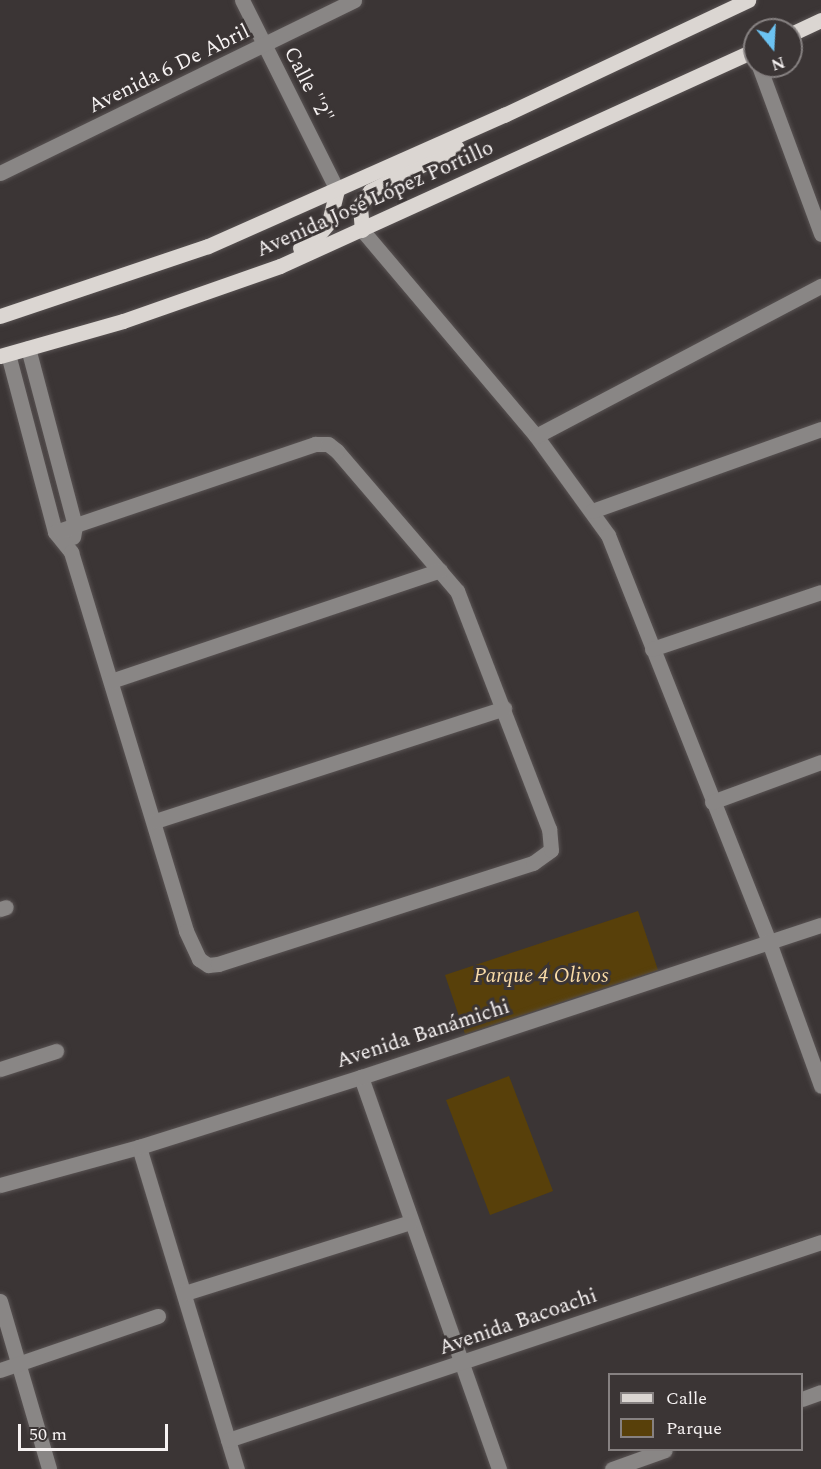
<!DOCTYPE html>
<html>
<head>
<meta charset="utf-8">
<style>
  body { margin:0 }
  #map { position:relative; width:821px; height:1469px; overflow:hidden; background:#3b3535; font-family:Spectral,serif }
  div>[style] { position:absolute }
  .green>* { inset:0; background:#58400a }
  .roads { filter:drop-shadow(0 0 2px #595353) drop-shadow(0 0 2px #595353) }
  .minor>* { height:15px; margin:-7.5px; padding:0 7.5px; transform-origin:7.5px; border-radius:7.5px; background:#898685 }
  .major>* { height:15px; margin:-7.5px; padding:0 7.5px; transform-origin:7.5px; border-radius:7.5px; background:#dbd6d2 }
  span { translate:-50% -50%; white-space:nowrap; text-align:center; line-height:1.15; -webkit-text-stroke:6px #3b3535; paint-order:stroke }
  .street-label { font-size:21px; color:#f6f2f2 }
  .park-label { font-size:21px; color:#f9dba7; font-style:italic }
  .legend { position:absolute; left:608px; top:1373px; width:195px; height:78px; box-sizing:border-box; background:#3b3535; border:2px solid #868181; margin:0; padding:8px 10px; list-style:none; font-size:18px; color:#f6f2f2 }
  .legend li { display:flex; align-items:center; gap:12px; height:30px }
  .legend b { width:30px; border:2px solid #868181 }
  .north { position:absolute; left:743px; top:18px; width:60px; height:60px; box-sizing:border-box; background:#3b3535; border:2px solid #868181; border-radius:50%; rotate:162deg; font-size:16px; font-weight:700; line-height:24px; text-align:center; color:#f6f2f2 }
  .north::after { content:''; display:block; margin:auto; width:21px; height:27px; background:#6cc3f2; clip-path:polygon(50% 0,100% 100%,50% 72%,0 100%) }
  .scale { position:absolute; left:18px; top:1424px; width:150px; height:27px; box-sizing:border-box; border:3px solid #f6f2f2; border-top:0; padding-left:8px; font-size:18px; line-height:21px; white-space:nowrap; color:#f6f2f2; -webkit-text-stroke:4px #3b3535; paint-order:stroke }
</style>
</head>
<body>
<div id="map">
  <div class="green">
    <div style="clip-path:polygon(638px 911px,658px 970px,465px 1034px,445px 975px)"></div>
    <div style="clip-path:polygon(509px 1076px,553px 1191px,490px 1215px,446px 1100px)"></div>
  </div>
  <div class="roads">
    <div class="minor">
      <div style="left:242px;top:0;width:212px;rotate:63.4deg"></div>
      <div style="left:759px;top:66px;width:179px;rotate:69.7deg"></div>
      <div style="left:0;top:173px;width:394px;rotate:-26deg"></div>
      <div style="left:362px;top:230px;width:270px;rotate:49.8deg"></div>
      <div style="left:536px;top:436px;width:122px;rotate:54deg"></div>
      <div style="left:608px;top:535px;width:438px;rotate:68.4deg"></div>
      <div style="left:769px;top:942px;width:153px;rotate:70.1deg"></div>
      <div style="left:28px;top:348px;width:184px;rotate:75.2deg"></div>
      <div style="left:75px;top:526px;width:11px;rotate:100deg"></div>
      <div style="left:8px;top:354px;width:184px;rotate:75.2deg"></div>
      <div style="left:55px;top:532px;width:26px;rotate:51deg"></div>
      <div style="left:71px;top:552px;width:396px;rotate:73.1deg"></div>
      <div style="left:186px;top:931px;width:31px;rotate:65deg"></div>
      <div style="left:199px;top:959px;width:11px;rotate:34deg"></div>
      <div style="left:208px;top:965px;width:10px;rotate:-6deg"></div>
      <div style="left:218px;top:964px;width:331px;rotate:-17.8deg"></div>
      <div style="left:533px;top:863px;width:22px;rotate:-36deg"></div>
      <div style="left:551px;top:850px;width:21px;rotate:-95deg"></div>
      <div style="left:549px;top:829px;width:255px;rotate:-111.1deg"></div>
      <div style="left:457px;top:591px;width:184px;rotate:-130.6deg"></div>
      <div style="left:337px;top:451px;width:11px;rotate:-142deg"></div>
      <div style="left:328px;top:444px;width:13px;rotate:180deg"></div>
      <div style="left:315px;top:444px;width:274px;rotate:161.3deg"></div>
      <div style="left:536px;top:436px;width:322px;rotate:-27.8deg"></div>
      <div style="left:592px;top:511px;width:243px;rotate:-19.7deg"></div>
      <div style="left:652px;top:649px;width:178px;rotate:-18.6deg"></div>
      <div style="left:111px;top:681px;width:347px;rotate:-18.6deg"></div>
      <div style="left:712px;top:802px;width:116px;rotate:-20.2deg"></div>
      <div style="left:155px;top:821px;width:367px;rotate:-17.9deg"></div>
      <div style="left:0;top:909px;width:6px;rotate:-18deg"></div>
      <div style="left:0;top:1069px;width:59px;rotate:-17.8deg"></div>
      <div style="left:361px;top:1077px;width:416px;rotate:70.6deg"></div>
      <div style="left:139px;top:1147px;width:337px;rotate:73.1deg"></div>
      <div style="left:0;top:1185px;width:144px;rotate:-15.3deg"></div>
      <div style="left:139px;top:1147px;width:233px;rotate:-17.5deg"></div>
      <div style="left:361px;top:1077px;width:484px;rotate:-18.3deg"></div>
      <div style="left:185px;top:1293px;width:236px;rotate:-17.5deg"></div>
      <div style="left:0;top:1301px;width:175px;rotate:73.7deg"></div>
      <div style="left:0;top:1370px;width:167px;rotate:-18.9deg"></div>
      <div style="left:802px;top:1399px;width:20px;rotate:-20deg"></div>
      <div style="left:228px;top:1440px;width:625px;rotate:-18.46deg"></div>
      <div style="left:612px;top:1469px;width:56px;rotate:-19.7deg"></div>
    </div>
    <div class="major">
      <div style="left:791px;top:34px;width:33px;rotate:-25deg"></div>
      <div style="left:362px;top:230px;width:25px;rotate:-95deg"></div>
      <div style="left:360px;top:205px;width:17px;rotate:-54deg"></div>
      <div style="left:370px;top:191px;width:97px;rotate:-26.8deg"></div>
      <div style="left:300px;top:248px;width:16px;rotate:-30deg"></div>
      <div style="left:314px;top:240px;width:23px;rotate:-50deg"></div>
      <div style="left:329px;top:222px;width:33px;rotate:-76deg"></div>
      <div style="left:0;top:316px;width:219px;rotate:-18.6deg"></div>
      <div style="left:208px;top:246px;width:324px;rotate:-23.9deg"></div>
      <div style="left:504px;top:115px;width:270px;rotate:-25.2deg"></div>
      <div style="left:0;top:356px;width:128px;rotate:-15.9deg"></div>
      <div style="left:123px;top:321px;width:166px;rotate:-19.3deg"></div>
      <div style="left:280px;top:266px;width:522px;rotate:-24.45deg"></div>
    </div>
  </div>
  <div class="street-label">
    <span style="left:169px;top:69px;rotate:-26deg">Avenida 6 De Abril</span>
    <span style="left:308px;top:85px;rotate:63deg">Calle "2"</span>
    <span style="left:375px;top:199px;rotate:-24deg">Avenida José López Portillo</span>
    <span style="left:423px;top:1034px;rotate:-18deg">Avenida Banámichi</span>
    <span style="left:518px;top:1322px;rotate:-19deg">Avenida Bacoachi</span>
  </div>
  <div class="park-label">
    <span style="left:541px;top:976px">Parque 4 Olivos</span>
  </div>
  <ul class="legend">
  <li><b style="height:8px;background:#dbd6d2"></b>Calle</li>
  <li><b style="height:16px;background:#58400a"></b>Parque</li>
  </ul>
  <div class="north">N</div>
  <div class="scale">50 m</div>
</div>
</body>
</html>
